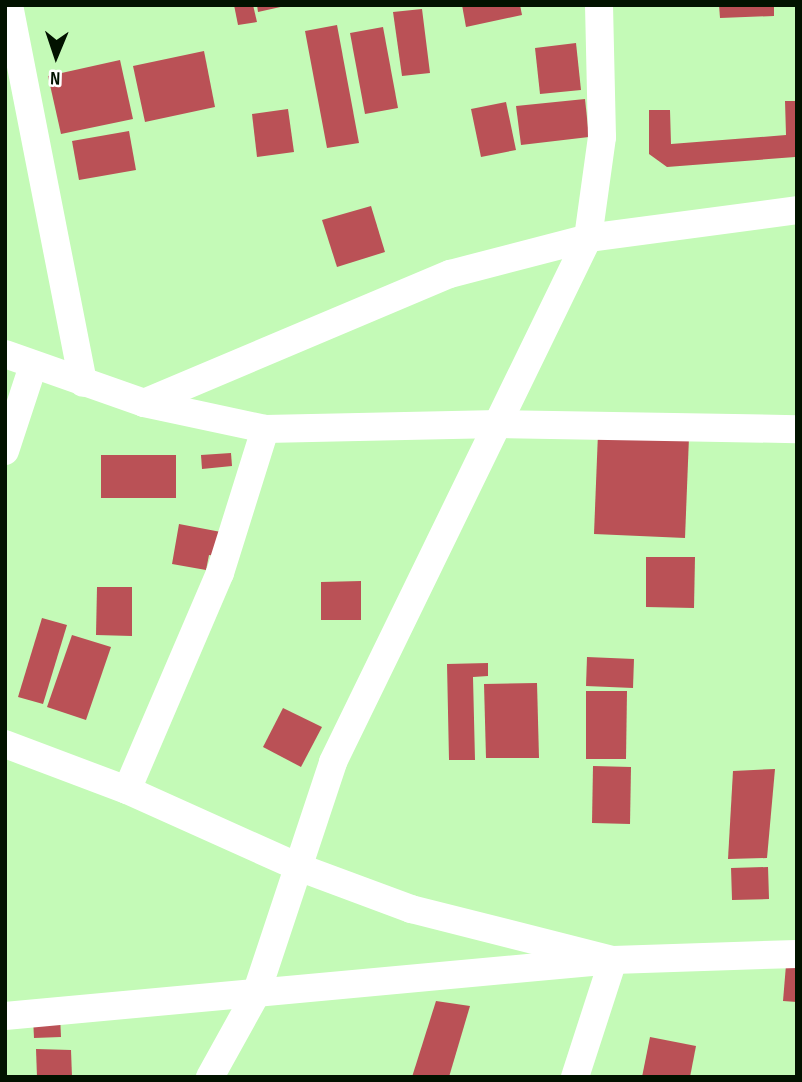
<!DOCTYPE html>
<html>
<head>
<meta charset="utf-8">
<style>
  body { margin:0 }
  #map { position:relative; width:802px; height:1082px; overflow:hidden; background:#c4fab7; font-family:"Sofia Sans Condensed",sans-serif }
  div>[style] { position:absolute }
  .building>* { inset:0; background:#ba5156 }
  .minor>* { height:28px; margin:-14px; padding:0 14px; transform-origin:14px; border-radius:14px; background:#fff }
  span { translate:-50% -50%; white-space:nowrap; text-align:center; line-height:1.15; -webkit-text-stroke:5px #fff; paint-order:stroke }
  .frame { position:absolute; inset:0; border:7px solid #021200; pointer-events:none }
  .north { position:absolute; left:21px; top:21px; width:70px; height:70px; -webkit-text-stroke:5px #fff; paint-order:stroke; rotate:182deg; font-size:19px; font-weight:700; line-height:28px; text-align:center; color:#021200 }
  .north::after { content:''; display:block; margin:auto; width:24px; height:32px; background:#021200; clip-path:polygon(50% 0,100% 100%,50% 72%,0 100%) }
</style>
</head>
<body>
<div id="map">
  <div class="building">
    <div style="clip-path:polygon(234px 5px,253px 5px,257px 22px,238px 25px)"></div>
    <div style="clip-path:polygon(257px 5px,285px 5px,285px 6px,258px 12px)"></div>
    <div style="clip-path:polygon(462px 5px,520px 5px,522px 15px,466px 27px)"></div>
    <div style="clip-path:polygon(719px 5px,774px 5px,774px 16px,720px 18px)"></div>
    <div style="clip-path:polygon(422px 9px,430px 73px,402px 76px,393px 12px)"></div>
    <div style="clip-path:polygon(337px 25px,359px 143px,327px 148px,305px 31px)"></div>
    <div style="clip-path:polygon(383px 27px,398px 108px,365px 114px,350px 33px)"></div>
    <div style="clip-path:polygon(576px 43px,581px 90px,540px 94px,535px 48px)"></div>
    <div style="clip-path:polygon(204px 51px,215px 107px,145px 122px,133px 66px)"></div>
    <div style="clip-path:polygon(120px 60px,133px 119px,61px 134px,48px 76px)"></div>
    <div style="clip-path:polygon(585px 99px,589px 137px,521px 145px,516px 106px)"></div>
    <div style="clip-path:polygon(785px 101px,797px 101px,795px 157px,667px 167px,649px 154px,649px 110px,670px 110px,671px 144px,786px 135px)"></div>
    <div style="clip-path:polygon(506px 102px,516px 150px,481px 157px,471px 109px)"></div>
    <div style="clip-path:polygon(288px 109px,294px 152px,257px 157px,252px 114px)"></div>
    <div style="clip-path:polygon(129px 131px,136px 170px,79px 180px,72px 141px)"></div>
    <div style="clip-path:polygon(371px 206px,385px 252px,337px 267px,322px 220px)"></div>
    <div style="clip-path:polygon(598px 433px,689px 437px,685px 538px,594px 534px)"></div>
    <div style="clip-path:polygon(231px 453px,232px 466px,202px 469px,201px 455px)"></div>
    <div style="clip-path:polygon(101px 455px,176px 455px,176px 498px,101px 498px)"></div>
    <div style="clip-path:polygon(179px 524px,221px 532px,216px 556px,209px 555px,206px 570px,172px 564px)"></div>
    <div style="clip-path:polygon(646px 557px,695px 557px,694px 608px,646px 607px)"></div>
    <div style="clip-path:polygon(361px 581px,361px 620px,321px 620px,321px 582px)"></div>
    <div style="clip-path:polygon(97px 587px,132px 587px,132px 636px,96px 635px)"></div>
    <div style="clip-path:polygon(42px 618px,67px 625px,43px 704px,18px 697px)"></div>
    <div style="clip-path:polygon(72px 635px,111px 647px,86px 720px,47px 707px)"></div>
    <div style="clip-path:polygon(587px 657px,634px 659px,633px 688px,586px 686px)"></div>
    <div style="clip-path:polygon(488px 663px,488px 676px,473px 677px,475px 760px,449px 760px,447px 664px)"></div>
    <div style="clip-path:polygon(537px 683px,539px 758px,486px 758px,484px 684px)"></div>
    <div style="clip-path:polygon(586px 691px,627px 691px,626px 759px,586px 759px)"></div>
    <div style="clip-path:polygon(283px 708px,322px 727px,301px 767px,263px 747px)"></div>
    <div style="clip-path:polygon(593px 766px,631px 767px,630px 824px,592px 823px)"></div>
    <div style="clip-path:polygon(775px 769px,767px 858px,728px 859px,733px 771px)"></div>
    <div style="clip-path:polygon(768px 867px,769px 899px,732px 900px,731px 868px)"></div>
    <div style="clip-path:polygon(786px 965px,797px 966px,797px 1002px,783px 1001px)"></div>
    <div style="clip-path:polygon(436px 1001px,470px 1006px,449px 1077px,412px 1077px)"></div>
    <div style="clip-path:polygon(60px 1015px,61px 1037px,34px 1038px,33px 1018px)"></div>
    <div style="clip-path:polygon(650px 1037px,696px 1046px,690px 1077px,642px 1077px)"></div>
    <div style="clip-path:polygon(36px 1049px,71px 1050px,72px 1077px,37px 1077px)"></div>
  </div>
  <div class="minor">
    <div style="left:9px;top:5px;width:385px;rotate:78.9deg"></div>
    <div style="left:5px;top:354px;width:147px;rotate:19.4deg"></div>
    <div style="left:144px;top:403px;width:124px;rotate:12.1deg"></div>
    <div style="left:265px;top:429px;width:234px;rotate:-1.2deg"></div>
    <div style="left:499px;top:424px;width:298px;rotate:1deg"></div>
    <div style="left:144px;top:403px;width:332px;rotate:-22.9deg"></div>
    <div style="left:450px;top:274px;width:143px;rotate:-14.6deg"></div>
    <div style="left:588px;top:238px;width:211px;rotate:-7.6deg"></div>
    <div style="left:5px;top:451px;width:89px;rotate:-71.8deg"></div>
    <div style="left:5px;top:744px;width:130px;rotate:20.7deg"></div>
    <div style="left:127px;top:790px;width:188px;rotate:24.2deg"></div>
    <div style="left:298px;top:867px;width:121px;rotate:20.4deg"></div>
    <div style="left:411px;top:909px;width:208px;rotate:14.2deg"></div>
    <div style="left:613px;top:960px;width:123px;rotate:108deg"></div>
    <div style="left:127px;top:790px;width:236px;rotate:-66.8deg"></div>
    <div style="left:220px;top:573px;width:151px;rotate:-72.6deg"></div>
    <div style="left:5px;top:1016px;width:611px;rotate:-5.26deg"></div>
    <div style="left:613px;top:960px;width:184px;rotate:-1.9deg"></div>
    <div style="left:210px;top:1077px;width:95px;rotate:-61deg"></div>
    <div style="left:256px;top:994px;width:244px;rotate:-71.6deg"></div>
    <div style="left:333px;top:762px;width:583px;rotate:-64.05deg"></div>
    <div style="left:588px;top:238px;width:102px;rotate:-82.1deg"></div>
    <div style="left:602px;top:137px;width:132px;rotate:-91.3deg"></div>
  </div>
  <div class="frame"></div>
  <div class="north">N</div>
</div>
</body>
</html>
